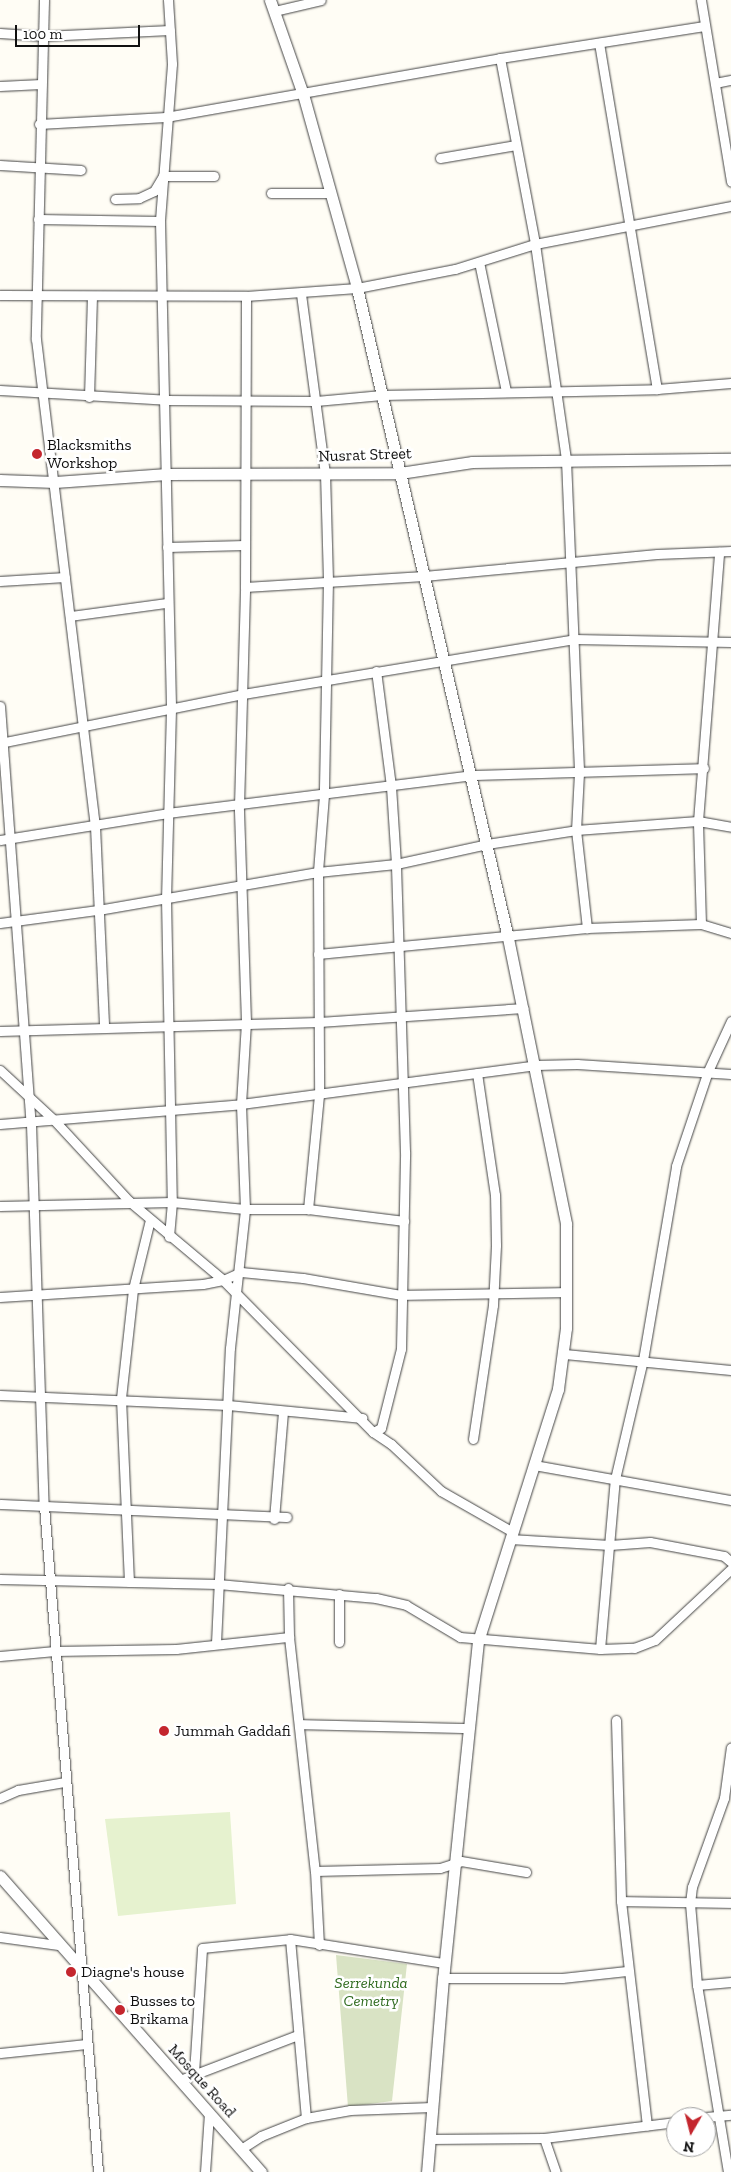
<!DOCTYPE html>
<html>
<head>
<meta charset="utf-8">
<style>
  body { margin:0 }
  #map { position:relative; width:731px; height:2172px; overflow:hidden; background:#fffdf5; font-family:"Zilla Slab",serif }
  div>[style] { position:absolute }
  .cemetery>* { inset:0; background:#d9e3c4 }
  .pitch>* { inset:0; background:#e6f2cf }
  .roads { filter:drop-shadow(0 0 1px #444) drop-shadow(0 0 1px #444) }
  .minor>* { height:9px; margin:-4.5px; padding:0 4.5px; transform-origin:4.5px; border-radius:4.5px; background:#fff }
  .tertiary>* { height:11px; margin:-5.5px; padding:0 5.5px; transform-origin:5.5px; border-radius:5.5px; background:#fff }
  .dots>* { width:14px; height:14px; translate:-50% -50%; box-sizing:border-box; border:2px solid #fff; border-radius:50% }
  span { translate:-50% -50%; white-space:nowrap; text-align:center; line-height:1.15; -webkit-text-stroke:5px #fff; paint-order:stroke }
  .poi-label { font-size:16px; color:#111 }
  .left { translate:0 -50%; text-align:left }
  .street-label { font-size:16px; color:#111 }
  .park-label { font-size:16px; color:#2f6b1f; font-style:italic }
  .north { position:absolute; left:666px; top:2107px; width:50px; height:50px; box-sizing:border-box; background:#fff; border:1px solid #a0a0a0; border-radius:50%; rotate:188deg; font-size:14px; font-weight:700; line-height:20px; text-align:center; color:#111 }
  .north::after { content:''; display:block; margin:auto; width:18px; height:22px; background:#c4262e; clip-path:polygon(50% 0,100% 100%,50% 72%,0 100%) }
  .scale { position:absolute; left:15px; top:25px; width:125px; height:22px; box-sizing:border-box; border:2px solid #111; border-top:0; padding-left:6px; font-size:15px; line-height:18px; white-space:nowrap; color:#111; -webkit-text-stroke:4px #fff; paint-order:stroke }
</style>
</head>
<body>
<div id="map">
  <div class="cemetery">
    <div style="clip-path:polygon(336px 1955px,407px 1964px,392px 2101px,348px 2107px)"></div>
  </div>
  <div class="pitch">
    <div style="clip-path:polygon(230px 1812px,236px 1904px,118px 1916px,105px 1819px)"></div>
  </div>
  <div class="roads">
    <div class="minor">
      <div style="left:44px;top:0;width:339px;rotate:91.4deg"></div>
      <div style="left:36px;top:339px;width:491px;rotate:83.1deg"></div>
      <div style="left:95px;top:826px;width:202px;rotate:87.4deg"></div>
      <div style="left:168px;top:0;width:64px;rotate:86.4deg"></div>
      <div style="left:172px;top:64px;width:157px;rotate:94.4deg"></div>
      <div style="left:160px;top:221px;width:488px;rotate:88.7deg"></div>
      <div style="left:171px;top:709px;width:189px;rotate:91.5deg"></div>
      <div style="left:166px;top:898px;width:304px;rotate:88.9deg"></div>
      <div style="left:172px;top:1202px;width:35px;rotate:95deg"></div>
      <div style="left:701px;top:0;width:184px;rotate:80.6deg"></div>
      <div style="left:274px;top:11px;width:48px;rotate:-13.2deg"></div>
      <div style="left:0;top:33px;width:43px;rotate:4deg"></div>
      <div style="left:43px;top:36px;width:127px;rotate:-2.7deg"></div>
      <div style="left:599px;top:43px;width:351px;rotate:80.5deg"></div>
      <div style="left:500px;top:58px;width:189px;rotate:79.3deg"></div>
      <div style="left:535px;top:244px;width:218px;rotate:81.8deg"></div>
      <div style="left:566px;top:460px;width:313px;rotate:87.6deg"></div>
      <div style="left:579px;top:773px;width:57px;rotate:93deg"></div>
      <div style="left:576px;top:830px;width:99px;rotate:83.6deg"></div>
      <div style="left:715px;top:83px;width:16px;rotate:-11deg"></div>
      <div style="left:0;top:86px;width:41px;rotate:-2.8deg"></div>
      <div style="left:39px;top:124px;width:127px;rotate:-3.2deg"></div>
      <div style="left:166px;top:117px;width:339px;rotate:-10deg"></div>
      <div style="left:500px;top:58px;width:207px;rotate:-8.9deg"></div>
      <div style="left:440px;top:158px;width:77px;rotate:-9.7deg"></div>
      <div style="left:0;top:165px;width:81px;rotate:3.5deg"></div>
      <div style="left:271px;top:193px;width:60px"></div>
      <div style="left:115px;top:199px;width:24px;rotate:-2deg"></div>
      <div style="left:139px;top:198px;width:17px;rotate:-25deg"></div>
      <div style="left:154px;top:191px;width:17px;rotate:-59deg"></div>
      <div style="left:163px;top:176px;width:51px"></div>
      <div style="left:38px;top:219px;width:122px;rotate:0.9deg"></div>
      <div style="left:479px;top:262px;width:132px;rotate:78.2deg"></div>
      <div style="left:301px;top:294px;width:181px;rotate:82.4deg"></div>
      <div style="left:325px;top:473px;width:107px;rotate:88.4deg"></div>
      <div style="left:328px;top:580px;width:215px;rotate:91.1deg"></div>
      <div style="left:324px;top:795px;width:77px;rotate:94.5deg"></div>
      <div style="left:318px;top:872px;width:223px;rotate:89.7deg"></div>
      <div style="left:319px;top:1095px;width:115px;rotate:95.5deg"></div>
      <div style="left:0;top:295px;width:246px;rotate:0.2deg"></div>
      <div style="left:246px;top:296px;width:111px;rotate:-4.1deg"></div>
      <div style="left:357px;top:288px;width:100px;rotate:-11deg"></div>
      <div style="left:455px;top:269px;width:84px;rotate:-17.4deg"></div>
      <div style="left:535px;top:244px;width:200px;rotate:-11deg"></div>
      <div style="left:0;top:390px;width:166px;rotate:3.4deg"></div>
      <div style="left:166px;top:400px;width:150px;rotate:0.4deg"></div>
      <div style="left:316px;top:401px;width:66px;rotate:-5.2deg"></div>
      <div style="left:382px;top:395px;width:275px;rotate:-1.2deg"></div>
      <div style="left:657px;top:389px;width:74px;rotate:-4.6deg"></div>
      <div style="left:89px;top:397px;width:100px;rotate:-88.3deg"></div>
      <div style="left:167px;top:547px;width:78px;rotate:-1.5deg"></div>
      <div style="left:0;top:581px;width:65px;rotate:-3.5deg"></div>
      <div style="left:245px;top:587px;width:179px;rotate:-3.5deg"></div>
      <div style="left:424px;top:576px;width:234px;rotate:-5.4deg"></div>
      <div style="left:657px;top:554px;width:74px;rotate:-2.3deg"></div>
      <div style="left:70px;top:616px;width:97px;rotate:-7.7deg"></div>
      <div style="left:0;top:706px;width:419px;rotate:85.8deg"></div>
      <div style="left:31px;top:1124px;width:382px;rotate:88.1deg"></div>
      <div style="left:44px;top:1506px;width:668px;rotate:85.36deg"></div>
      <div style="left:0;top:743px;width:248px;rotate:-11.4deg"></div>
      <div style="left:243px;top:694px;width:336px;rotate:-9.4deg"></div>
      <div style="left:574px;top:639px;width:157px;rotate:1.1deg"></div>
      <div style="left:0;top:840px;width:170px;rotate:-9.1deg"></div>
      <div style="left:168px;top:813px;width:305px;rotate:-7.1deg"></div>
      <div style="left:471px;top:775px;width:233px;rotate:-1.7deg"></div>
      <div style="left:0;top:923px;width:99px;rotate:-7.6deg"></div>
      <div style="left:98px;top:910px;width:223px;rotate:-9.8deg"></div>
      <div style="left:318px;top:872px;width:78px;rotate:-5.9deg"></div>
      <div style="left:396px;top:864px;width:93px;rotate:-12.4deg"></div>
      <div style="left:487px;top:844px;width:90px;rotate:-8.9deg"></div>
      <div style="left:576px;top:830px;width:122px;rotate:-4.2deg"></div>
      <div style="left:698px;top:821px;width:34px;rotate:10deg"></div>
      <div style="left:701px;top:924px;width:103px;rotate:-91.7deg"></div>
      <div style="left:698px;top:821px;width:270px;rotate:-85.5deg"></div>
      <div style="left:318px;top:954px;width:270px;rotate:-5.5deg"></div>
      <div style="left:587px;top:928px;width:114px;rotate:-2deg"></div>
      <div style="left:701px;top:924px;width:31px;rotate:17deg"></div>
      <div style="left:0;top:1031px;width:319px;rotate:-1.6deg"></div>
      <div style="left:319px;top:1022px;width:205px;rotate:-3.9deg"></div>
      <div style="left:0;top:1070px;width:74px;rotate:42.8deg"></div>
      <div style="left:54px;top:1120px;width:110px;rotate:47.2deg"></div>
      <div style="left:129px;top:1201px;width:123px;rotate:40deg"></div>
      <div style="left:223px;top:1280px;width:214px;rotate:45.4deg"></div>
      <div style="left:373px;top:1432px;width:22px;rotate:34deg"></div>
      <div style="left:391px;top:1444px;width:69px;rotate:43.2deg"></div>
      <div style="left:441px;top:1491px;width:83px;rotate:29.7deg"></div>
      <div style="left:0;top:1124px;width:242px;rotate:-4.7deg"></div>
      <div style="left:241px;top:1104px;width:298px;rotate:-7.5deg"></div>
      <div style="left:536px;top:1065px;width:41px;rotate:-1.4deg"></div>
      <div style="left:577px;top:1064px;width:154px;rotate:3.7deg"></div>
      <div style="left:0;top:1206px;width:172px;rotate:-1.3deg"></div>
      <div style="left:172px;top:1202px;width:73px;rotate:5.5deg"></div>
      <div style="left:245px;top:1209px;width:63px"></div>
      <div style="left:308px;top:1209px;width:97px;rotate:7.1deg"></div>
      <div style="left:0;top:1297px;width:203px;rotate:-3.7deg"></div>
      <div style="left:203px;top:1284px;width:20px;rotate:-11deg"></div>
      <div style="left:223px;top:1280px;width:20px;rotate:-24deg"></div>
      <div style="left:241px;top:1272px;width:62px;rotate:5.5deg"></div>
      <div style="left:303px;top:1278px;width:99px;rotate:9.8deg"></div>
      <div style="left:401px;top:1295px;width:166px;rotate:-1deg"></div>
      <div style="left:564px;top:1354px;width:168px;rotate:5.5deg"></div>
      <div style="left:0;top:1395px;width:228px;rotate:2.5deg"></div>
      <div style="left:228px;top:1405px;width:135px;rotate:5.5deg"></div>
      <div style="left:373px;top:1432px;width:9px;rotate:-27deg"></div>
      <div style="left:381px;top:1428px;width:81px;rotate:-75.8deg"></div>
      <div style="left:401px;top:1349px;width:197px;rotate:-88.8deg"></div>
      <div style="left:405px;top:1152px;width:288px;rotate:-91.8deg"></div>
      <div style="left:396px;top:864px;width:78px;rotate:-93.7deg"></div>
      <div style="left:391px;top:786px;width:116px;rotate:-97.4deg"></div>
      <div style="left:473px;top:1439px;width:135px;rotate:-81.5deg"></div>
      <div style="left:493px;top:1305px;width:60px;rotate:-87.1deg"></div>
      <div style="left:496px;top:1245px;width:50px;rotate:-91.1deg"></div>
      <div style="left:495px;top:1195px;width:123px;rotate:-98.4deg"></div>
      <div style="left:534px;top:1465px;width:200px;rotate:10.1deg"></div>
      <div style="left:0;top:1504px;width:287px;rotate:2.6deg"></div>
      <div style="left:274px;top:1519px;width:107px;rotate:-85.2deg"></div>
      <div style="left:510px;top:1539px;width:100px;rotate:3.4deg"></div>
      <div style="left:610px;top:1545px;width:40px;rotate:-4.3deg"></div>
      <div style="left:650px;top:1542px;width:75px;rotate:10.7deg"></div>
      <div style="left:724px;top:1556px;width:9px;rotate:41deg"></div>
      <div style="left:0;top:1579px;width:218px;rotate:1.3deg"></div>
      <div style="left:218px;top:1584px;width:159px;rotate:5.1deg"></div>
      <div style="left:376px;top:1598px;width:31px;rotate:13deg"></div>
      <div style="left:406px;top:1605px;width:63px;rotate:30.7deg"></div>
      <div style="left:460px;top:1637px;width:141px;rotate:4.9deg"></div>
      <div style="left:600px;top:1649px;width:34px;rotate:-2deg"></div>
      <div style="left:634px;top:1648px;width:22px;rotate:-21deg"></div>
      <div style="left:655px;top:1640px;width:104px;rotate:-43.1deg"></div>
      <div style="left:129px;top:1582px;width:184px;rotate:-92.5deg"></div>
      <div style="left:121px;top:1398px;width:110px;rotate:-83.7deg"></div>
      <div style="left:133px;top:1289px;width:71px;rotate:-76.2deg"></div>
      <div style="left:288px;top:1588px;width:49px;rotate:88.8deg"></div>
      <div style="left:289px;top:1637px;width:235px;rotate:83.7deg"></div>
      <div style="left:315px;top:1871px;width:74px;rotate:86.9deg"></div>
      <div style="left:339px;top:1594px;width:48px;rotate:90deg"></div>
      <div style="left:216px;top:1643px;width:295px;rotate:-87.3deg"></div>
      <div style="left:230px;top:1348px;width:140px;rotate:-83.8deg"></div>
      <div style="left:245px;top:1209px;width:105px;rotate:-92.2deg"></div>
      <div style="left:241px;top:1104px;width:82px;rotate:-86.5deg"></div>
      <div style="left:246px;top:1022px;width:216px;rotate:-91.9deg"></div>
      <div style="left:239px;top:806px;width:219px;rotate:-88.4deg"></div>
      <div style="left:245px;top:587px;width:291px;rotate:-89.8deg"></div>
      <div style="left:600px;top:1649px;width:171px;rotate:-85deg"></div>
      <div style="left:615px;top:1479px;width:122px;rotate:-76.8deg"></div>
      <div style="left:643px;top:1360px;width:197px;rotate:-80.3deg"></div>
      <div style="left:676px;top:1166px;width:100px;rotate:-71.4deg"></div>
      <div style="left:708px;top:1071px;width:55px;rotate:-65.3deg"></div>
      <div style="left:0;top:1656px;width:55px;rotate:-5.2deg"></div>
      <div style="left:55px;top:1651px;width:121px;rotate:-0.9deg"></div>
      <div style="left:176px;top:1649px;width:114px;rotate:-6.1deg"></div>
      <div style="left:616px;top:1720px;width:181px;rotate:88.4deg"></div>
      <div style="left:621px;top:1901px;width:226px;rotate:83.4deg"></div>
      <div style="left:299px;top:1724px;width:169px;rotate:1.4deg"></div>
      <div style="left:0;top:1798px;width:20px;rotate:-24deg"></div>
      <div style="left:18px;top:1790px;width:48px;rotate:-9.7deg"></div>
      <div style="left:315px;top:1871px;width:125px;rotate:-1.4deg"></div>
      <div style="left:440px;top:1868px;width:22px;rotate:-18deg"></div>
      <div style="left:461px;top:1861px;width:66px;rotate:9.6deg"></div>
      <div style="left:621px;top:1901px;width:110px;rotate:1deg"></div>
      <div style="left:0;top:1937px;width:59px;rotate:7.9deg"></div>
      <div style="left:290px;top:1939px;width:180px;rotate:84.9deg"></div>
      <div style="left:443px;top:1978px;width:119px"></div>
      <div style="left:562px;top:1978px;width:65px;rotate:-6.1deg"></div>
      <div style="left:697px;top:1985px;width:34px;rotate:-5deg"></div>
      <div style="left:0;top:2053px;width:87px;rotate:-5.9deg"></div>
      <div style="left:194px;top:2073px;width:125px;rotate:-86.3deg"></div>
      <div style="left:202px;top:1948px;width:88px;rotate:-5.8deg"></div>
      <div style="left:290px;top:1939px;width:156px;rotate:8.9deg"></div>
      <div style="left:180px;top:2080px;width:126px;rotate:-20.9deg"></div>
      <div style="left:706px;top:2117px;width:25px;rotate:-5deg"></div>
      <div style="left:544px;top:2138px;width:36px;rotate:71deg"></div>
      <div style="left:429px;top:2139px;width:115px;rotate:-0.5deg"></div>
      <div style="left:544px;top:2138px;width:133px;rotate:-6.9deg"></div>
      <div style="left:241px;top:2149px;width:24px;rotate:-33deg"></div>
      <div style="left:261px;top:2136px;width:48px;rotate:-21.8deg"></div>
      <div style="left:306px;top:2118px;width:45px;rotate:-10.3deg"></div>
      <div style="left:350px;top:2110px;width:82px;rotate:-2.1deg"></div>
      <div style="left:205px;top:2172px;width:58px;rotate:-86.1deg"></div>
      <div style="left:728px;top:2172px;width:190px;rotate:-99.4deg"></div>
      <div style="left:697px;top:1985px;width:82px;rotate:-94.9deg"></div>
      <div style="left:690px;top:1903px;width:16px;rotate:-83deg"></div>
      <div style="left:692px;top:1887px;width:95px;rotate:-70.2deg"></div>
      <div style="left:724px;top:1798px;width:51px;rotate:-82.2deg"></div>
    </div>
    <div class="tertiary">
      <div style="left:270px;top:0;width:100px;rotate:70.7deg"></div>
      <div style="left:303px;top:94px;width:201px;rotate:74.4deg"></div>
      <div style="left:357px;top:288px;width:667px;rotate:76.92deg"></div>
      <div style="left:508px;top:938px;width:292px;rotate:78.5deg"></div>
      <div style="left:566px;top:1224px;width:104px;rotate:90deg"></div>
      <div style="left:566px;top:1328px;width:62px;rotate:97.5deg"></div>
      <div style="left:558px;top:1389px;width:264px;rotate:107.6deg"></div>
      <div style="left:478px;top:1641px;width:339px;rotate:95.9deg"></div>
      <div style="left:443px;top:1978px;width:195px;rotate:94.7deg"></div>
      <div style="left:0;top:480px;width:55px;rotate:2.1deg"></div>
      <div style="left:55px;top:482px;width:112px;rotate:-4.1deg"></div>
      <div style="left:167px;top:474px;width:233px;rotate:-0.2deg"></div>
      <div style="left:400px;top:473px;width:73px;rotate:-8.7deg"></div>
      <div style="left:472px;top:462px;width:259px;rotate:-0.7deg"></div>
      <div style="left:0;top:1876px;width:395px;rotate:48.6deg"></div>
    </div>
  </div>
  <div class="dots">
    <div style="left:37px;top:454px;background:#c4262e"></div>
    <div style="left:164px;top:1731px;background:#c4262e"></div>
    <div style="left:71px;top:1972px;background:#c4262e"></div>
    <div style="left:120px;top:2010px;background:#c4262e"></div>
  </div>
  <div class="poi-label">
    <span class="left" style="left:47px;top:454px">Blacksmiths<br>Workshop</span>
    <span class="left" style="left:174px;top:1731px">Jummah Gaddafi</span>
    <span class="left" style="left:81px;top:1972px">Diagne's house</span>
    <span class="left" style="left:130px;top:2010px">Busses to<br>Brikama</span>
  </div>
  <div class="street-label">
    <span style="left:365px;top:455px;rotate:-2deg">Nusrat Street</span>
    <span style="left:202px;top:2081px;rotate:48deg">Mosque Road</span>
  </div>
  <div class="park-label">
    <span style="left:371px;top:1992px">Serrekunda<br>Cemetry</span>
  </div>
  <div class="north">N</div>
  <div class="scale">100 m</div>
</div>
</body>
</html>
